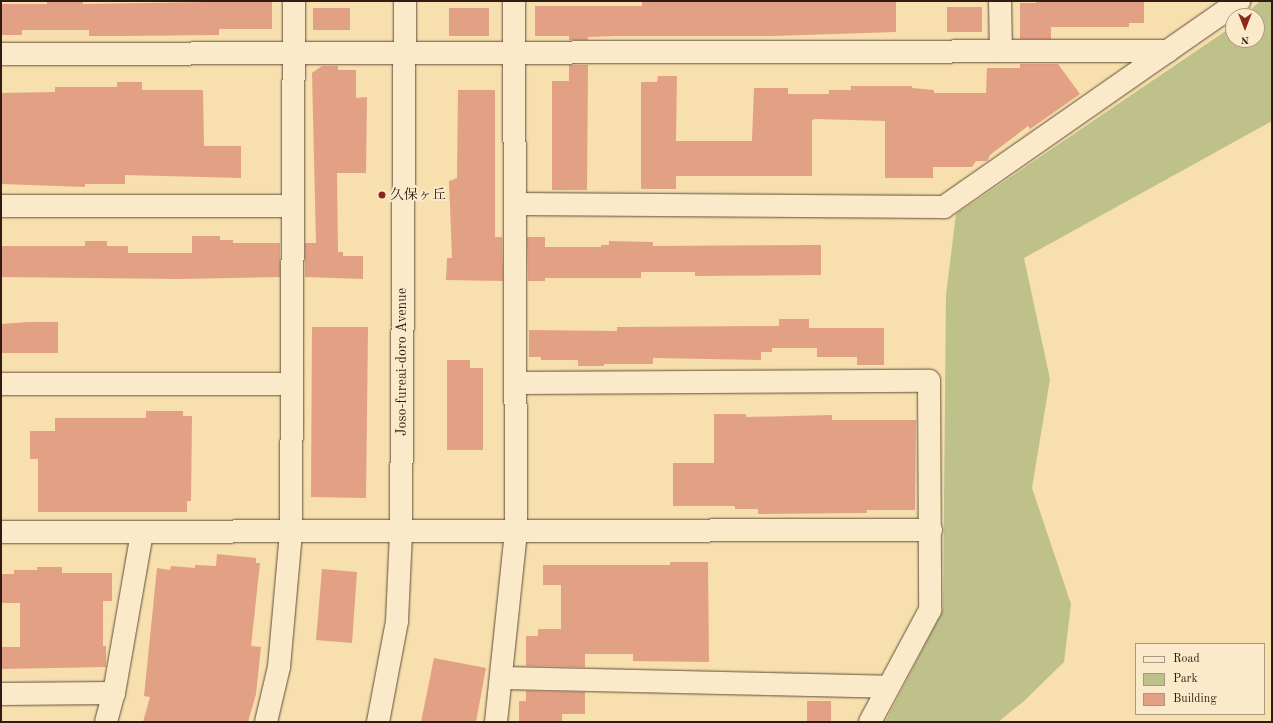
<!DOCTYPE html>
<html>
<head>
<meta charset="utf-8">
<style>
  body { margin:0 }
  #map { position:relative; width:1273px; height:723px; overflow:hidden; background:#f7dfae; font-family:"Old Standard TT","Noto Serif JP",serif }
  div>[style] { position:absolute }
  .green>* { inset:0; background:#bec189 }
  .building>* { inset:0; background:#e2a085 }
  .roads { filter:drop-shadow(0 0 1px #624d3a) drop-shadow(0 0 1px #624d3a) }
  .minor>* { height:22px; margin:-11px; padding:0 11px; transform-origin:11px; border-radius:11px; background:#faeaca }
  .dots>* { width:11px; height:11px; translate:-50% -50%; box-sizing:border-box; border:2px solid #faeaca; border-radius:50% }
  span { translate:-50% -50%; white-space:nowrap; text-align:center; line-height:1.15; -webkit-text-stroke:4px #faeaca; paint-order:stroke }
  .poi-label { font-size:14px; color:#301c13 }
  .left { translate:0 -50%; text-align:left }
  .street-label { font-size:14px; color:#301c13 }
  .frame { position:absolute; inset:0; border:2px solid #301c13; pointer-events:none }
  .legend { position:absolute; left:1135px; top:643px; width:130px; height:72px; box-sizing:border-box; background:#faeaca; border:1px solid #a99881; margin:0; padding:5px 7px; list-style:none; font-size:12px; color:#301c13 }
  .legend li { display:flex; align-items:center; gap:8px; height:20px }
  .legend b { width:20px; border:1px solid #a99881 }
  .north { position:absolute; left:1225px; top:8px; width:40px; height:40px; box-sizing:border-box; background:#faeaca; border:1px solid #a99881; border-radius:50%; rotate:180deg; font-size:11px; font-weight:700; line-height:16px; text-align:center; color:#301c13 }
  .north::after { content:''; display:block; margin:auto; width:14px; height:18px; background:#8f2418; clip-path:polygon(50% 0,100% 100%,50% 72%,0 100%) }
</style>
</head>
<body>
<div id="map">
  <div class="green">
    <div style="clip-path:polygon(1260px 1px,1272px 1px,1272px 121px,1024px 258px,1050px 379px,1032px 488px,1071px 604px,1064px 662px,1024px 701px,998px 722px,885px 722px,943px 610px,946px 295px,956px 214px,1233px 26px,1233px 40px,1257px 40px,1257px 16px,1244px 16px)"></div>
  </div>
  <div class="building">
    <div style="clip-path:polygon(47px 1px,83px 1px,83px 4px,272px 1px,272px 29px,219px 29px,219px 35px,121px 36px,89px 36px,89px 30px,22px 30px,22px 35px,1px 35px,1px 4px,47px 4px)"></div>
    <div style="clip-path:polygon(642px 1px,896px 1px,896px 32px,773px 36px,616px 36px,588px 37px,588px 40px,569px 40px,569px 36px,535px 36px,535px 6px,642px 6px)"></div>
    <div style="clip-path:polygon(1036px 1px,1144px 1px,1144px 23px,1129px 23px,1129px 27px,1051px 27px,1051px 39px,1020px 39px,1020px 3px,1036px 3px)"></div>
    <div style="clip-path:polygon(947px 7px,982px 7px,982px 32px,947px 32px)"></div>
    <div style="clip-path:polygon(313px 8px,350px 8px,350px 30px,313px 30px)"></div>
    <div style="clip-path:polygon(449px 8px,489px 8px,489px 36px,449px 36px)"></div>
    <div style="clip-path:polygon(1020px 64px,1058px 64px,1080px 94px,1030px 129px,1028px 126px,990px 155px,987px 161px,976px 161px,972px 167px,933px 167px,933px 178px,885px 178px,885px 121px,816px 119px,812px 120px,812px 176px,676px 176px,676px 189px,641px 189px,641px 82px,657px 82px,658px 76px,677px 76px,676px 141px,752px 141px,754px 88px,788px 88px,788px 94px,829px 94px,829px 90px,851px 90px,851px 86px,912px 86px,912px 88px,934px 90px,934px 93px,986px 93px,987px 68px,1020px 68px)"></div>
    <div style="clip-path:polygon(569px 65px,588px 65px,587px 190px,552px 190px,552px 81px,569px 81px)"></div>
    <div style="clip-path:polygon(322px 66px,338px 66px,338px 70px,356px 70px,356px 98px,367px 97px,366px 173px,337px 173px,338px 252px,343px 252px,343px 256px,363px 256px,363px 279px,305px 277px,305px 243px,316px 243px,312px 73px)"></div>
    <div style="clip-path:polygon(117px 82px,142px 82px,142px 90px,203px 90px,204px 146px,241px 146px,241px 178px,125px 175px,125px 184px,85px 184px,85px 187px,1px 184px,1px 93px,55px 92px,55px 87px,117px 87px)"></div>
    <div style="clip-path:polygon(458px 90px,495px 90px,495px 237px,502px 237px,503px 281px,446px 280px,447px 258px,452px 258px,449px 181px,457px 178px)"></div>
    <div style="clip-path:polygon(192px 236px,220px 236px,220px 240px,233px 240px,233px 243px,280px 243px,280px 277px,179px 279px,1px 277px,1px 246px,85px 246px,85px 241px,107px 241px,107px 246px,128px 246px,128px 253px,192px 253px)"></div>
    <div style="clip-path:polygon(527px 237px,545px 237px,545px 247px,601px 247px,601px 245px,609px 245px,609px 241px,653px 242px,653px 246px,821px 245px,821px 275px,695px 276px,695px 272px,641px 272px,641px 278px,545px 278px,545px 281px,528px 281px)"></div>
    <div style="clip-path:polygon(779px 319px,809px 319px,809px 328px,884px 328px,884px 365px,857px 365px,857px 357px,817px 357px,817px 348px,772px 348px,772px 352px,761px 352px,761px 360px,653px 358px,653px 364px,604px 364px,604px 366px,578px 366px,578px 360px,541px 360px,541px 357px,529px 357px,529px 330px,617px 331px,617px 327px,779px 326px)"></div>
    <div style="clip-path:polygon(28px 322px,58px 322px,58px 353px,1px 353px,1px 324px)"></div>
    <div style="clip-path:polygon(312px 327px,368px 327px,366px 498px,311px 497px)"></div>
    <div style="clip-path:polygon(447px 360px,470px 360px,470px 368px,483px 368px,483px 450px,447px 450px)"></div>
    <div style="clip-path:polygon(146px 411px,183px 411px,183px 416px,192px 416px,191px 501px,187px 501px,187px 512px,38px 512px,38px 459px,30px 459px,30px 431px,55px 431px,55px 418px,146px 418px)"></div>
    <div style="clip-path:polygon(714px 414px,746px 414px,746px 417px,832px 415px,832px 420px,916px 420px,915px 510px,867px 510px,867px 513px,758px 514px,758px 509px,735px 509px,735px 506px,673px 506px,673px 463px,714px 463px)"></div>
    <div style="clip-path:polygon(217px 554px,256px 558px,256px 563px,260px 563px,251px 646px,261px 647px,256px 694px,248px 722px,143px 722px,150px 697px,144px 696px,157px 568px,170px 570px,171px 566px,195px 568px,195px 565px,216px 566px)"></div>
    <div style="clip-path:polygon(670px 562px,708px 562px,709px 662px,633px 661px,633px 654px,585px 654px,585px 667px,526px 666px,526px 636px,538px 636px,538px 629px,561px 629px,561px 585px,543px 585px,543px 565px,670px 565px)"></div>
    <div style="clip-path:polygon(37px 567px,62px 567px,62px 573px,112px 573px,112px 601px,103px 601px,103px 646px,106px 646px,106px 667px,1px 669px,1px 647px,20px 647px,20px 603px,1px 603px,1px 574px,14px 574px,14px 570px,37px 570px)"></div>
    <div style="clip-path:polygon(322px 569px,357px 572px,352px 643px,316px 640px)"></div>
    <div style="clip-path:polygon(434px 658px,486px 668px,476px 722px,421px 722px)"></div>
    <div style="clip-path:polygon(526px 691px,585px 692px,585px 714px,562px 714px,562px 722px,519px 722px,519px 701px,526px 701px)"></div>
    <div style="clip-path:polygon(807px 701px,831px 701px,831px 722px,807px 722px)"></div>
  </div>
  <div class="roads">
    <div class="minor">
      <div style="left:1000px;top:1px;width:50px;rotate:88.9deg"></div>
      <div style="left:1px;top:54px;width:1167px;rotate:-0.15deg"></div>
      <div style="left:515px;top:204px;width:429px;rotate:0.4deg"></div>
      <div style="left:944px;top:207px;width:360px;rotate:-34.9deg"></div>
      <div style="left:1px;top:206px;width:292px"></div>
      <div style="left:516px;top:383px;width:413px;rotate:-0.3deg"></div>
      <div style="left:929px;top:381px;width:229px;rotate:89.7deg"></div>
      <div style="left:930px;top:610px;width:127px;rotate:118.2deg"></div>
      <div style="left:1px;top:384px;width:291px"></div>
      <div style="left:1px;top:532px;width:930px;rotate:-0.12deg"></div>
      <div style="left:503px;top:678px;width:385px;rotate:1.3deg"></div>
      <div style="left:1px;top:694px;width:113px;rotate:-0.5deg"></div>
      <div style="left:106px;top:722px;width:30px;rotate:-75deg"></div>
      <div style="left:114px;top:693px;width:163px;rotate:-80.1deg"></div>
      <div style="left:266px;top:722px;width:57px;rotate:-76.7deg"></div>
      <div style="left:279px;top:667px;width:136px;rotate:-84.9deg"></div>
      <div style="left:291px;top:532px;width:531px;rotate:-89.68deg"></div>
      <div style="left:378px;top:722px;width:103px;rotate:-79.3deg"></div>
      <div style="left:397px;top:621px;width:89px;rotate:-87.4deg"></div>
      <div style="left:401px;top:532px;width:531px;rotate:-89.57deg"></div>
      <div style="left:496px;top:722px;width:192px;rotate:-84deg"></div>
      <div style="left:516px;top:531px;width:530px;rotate:-90.22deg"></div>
    </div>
  </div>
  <div class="dots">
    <div style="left:382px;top:195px;background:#8f2418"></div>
  </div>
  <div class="poi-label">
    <span class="left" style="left:390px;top:195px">久保ヶ丘</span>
  </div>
  <div class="street-label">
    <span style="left:402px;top:362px;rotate:-90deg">Joso-fureai-doro Avenue</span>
  </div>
  <div class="frame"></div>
  <ul class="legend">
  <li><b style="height:5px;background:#faeaca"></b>Road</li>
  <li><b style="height:11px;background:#bec189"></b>Park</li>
  <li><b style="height:11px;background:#e2a085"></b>Building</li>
  </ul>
  <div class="north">N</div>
</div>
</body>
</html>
